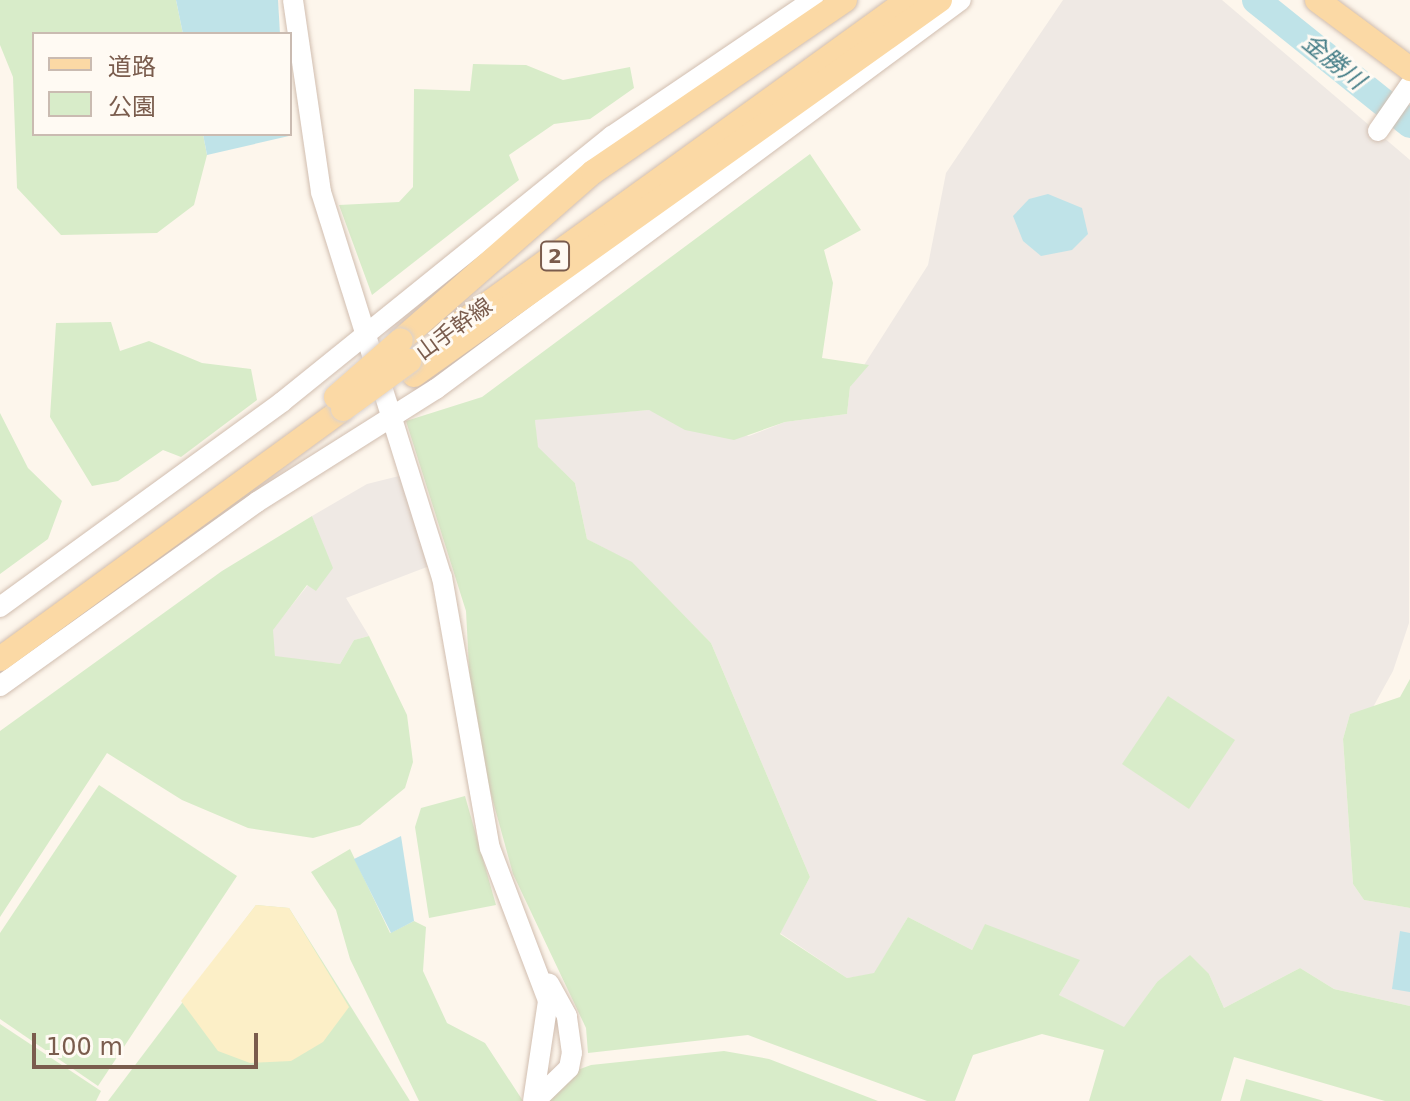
<!DOCTYPE html>
<html>
<head>
<meta charset="utf-8">
<style>
  body { margin:0 }
  #map { position:relative; width:1410px; height:1101px; overflow:hidden; background:#fdf6ec; font-family:"DejaVu Sans","Noto Sans JP",sans-serif }
  div>[style] { position:absolute }
  .industrial>* { inset:0; background:#efe9e4 }
  .green>* { inset:0; background:#d8ecc9 }
  .sand>* { inset:0; background:#fcefc7 }
  .water>* { inset:0; background:#bfe3e8 }
  .river>* { height:28px; margin:-14px; padding:0 14px; transform-origin:14px; border-radius:14px; background:#bfe3e8 }
  .roads { filter:drop-shadow(0 0 2px #d1beb0) drop-shadow(0 0 2px #d1beb0) }
  .minor>* { height:20px; margin:-10px; padding:0 10px; transform-origin:10px; border-radius:10px; background:#fff }
  .major>* { height:24px; margin:-12px; padding:0 12px; transform-origin:12px; border-radius:12px; background:#fbd9a5 }
  .bridges { filter:drop-shadow(0 0 2px #dad1cd) drop-shadow(0 0 2px #dad1cd) }
  .major-bridge>* { height:24px; margin:-12px; padding:0 12px; transform-origin:12px; border-radius:12px; background:#fbd9a5 }
  span { translate:-50% -50%; white-space:nowrap; text-align:center; line-height:1.15; -webkit-text-stroke:6px #fffaf3; paint-order:stroke }
  .shield-label span { padding:2px 6px; background:#fffaf3; border:2px solid; border-radius:6px; -webkit-text-stroke-width:0 }
  .shield-label { font-size:20px; color:#7a5c4d; font-weight:700 }
  .street-label { font-size:22px; color:#7a5c4d }
  .water-label { font-size:24px; color:#437c86; font-style:italic }
  .legend { position:absolute; left:32px; top:32px; width:260px; height:104px; box-sizing:border-box; background:#fffaf3; border:2px solid #cabbb1; margin:0; padding:10px 14px; list-style:none; font-size:24px; color:#7a5c4d }
  .legend li { display:flex; align-items:center; gap:16px; height:40px }
  .legend b { width:40px; border:2px solid #cabbb1 }
  .scale { position:absolute; left:32px; top:1033px; width:226px; height:36px; box-sizing:border-box; border:4px solid #7a5c4d; border-top:0; padding-left:10px; font-size:24px; line-height:28px; white-space:nowrap; color:#7a5c4d; -webkit-text-stroke:6px #fffaf3; paint-order:stroke }
</style>
</head>
<body>
<div id="map">
  <div class="industrial">
    <div style="clip-path:polygon(1063px 0,1222px 0,1410px 160px,1409px 623px,1393px 671px,1372px 709px,1350px 714px,1343px 739px,1353px 884px,1364px 900px,1410px 908px,1410px 1006px,1334px 989px,1300px 968px,1224px 1008px,1209px 974px,1157px 982px,1124px 1028px,1059px 995px,1079px 961px,985px 925px,972px 950px,908px 917px,874px 974px,847px 978px,780px 933px,810px 877px,711px 643px,632px 563px,587px 539px,575px 483px,537px 447px,535px 420px,555px 417px,649px 410px,749px 436px,785px 422px,847px 414px,850px 387px,928px 265px,946px 173px)"></div>
    <div style="clip-path:polygon(403px 475px,432px 565px,346px 598px,369px 636px,354px 640px,340px 664px,275px 657px,272px 630px,308px 585px,332px 568px,312px 516px,367px 484px)"></div>
  </div>
  <div class="green">
    <div style="clip-path:polygon(0 0,176px 0,183px 34px,34px 34px,34px 134px,203px 134px,207px 155px,194px 205px,157px 233px,61px 235px,17px 188px,13px 77px,0 45px)"></div>
    <div style="clip-path:polygon(473px 64px,526px 65px,563px 80px,630px 67px,634px 88px,590px 119px,554px 124px,509px 155px,519px 180px,372px 295px,339px 205px,399px 202px,413px 187px,414px 89px,470px 91px)"></div>
    <div style="clip-path:polygon(810px 154px,861px 230px,824px 250px,833px 283px,822px 358px,869px 365px,850px 387px,847px 414px,785px 422px,734px 440px,685px 430px,649px 410px,535px 420px,538px 447px,575px 483px,587px 539px,632px 562px,711px 643px,810px 877px,780px 934px,847px 978px,874px 973px,908px 917px,972px 950px,985px 924px,1080px 960px,1059px 995px,1124px 1027px,1157px 982px,1190px 955px,1209px 974px,1224px 1008px,1300px 968px,1334px 989px,1410px 1006px,1410px 1101px,1385px 1101px,1234px 1057px,1221px 1101px,1089px 1101px,1104px 1050px,1042px 1034px,973px 1055px,955px 1101px,927px 1101px,748px 1035px,588px 1053px,586px 1028px,513px 874px,472px 725px,466px 611px,406px 421px,482px 397px)"></div>
    <div style="clip-path:polygon(111px 322px,120px 351px,149px 341px,202px 363px,251px 369px,257px 400px,181px 457px,163px 450px,118px 481px,92px 486px,50px 417px,56px 323px)"></div>
    <div style="clip-path:polygon(0 413px,28px 468px,62px 501px,48px 539px,0 574px)"></div>
    <div style="clip-path:polygon(312px 516px,333px 568px,316px 591px,307px 585px,273px 630px,275px 656px,340px 664px,354px 640px,369px 636px,407px 715px,413px 762px,405px 788px,360px 825px,313px 838px,248px 828px,182px 800px,107px 753px,0 917px,0 731px,222px 571px)"></div>
    <div style="clip-path:polygon(1410px 679px,1410px 908px,1364px 900px,1353px 884px,1343px 739px,1350px 714px,1400px 697px)"></div>
    <div style="clip-path:polygon(1168px 696px,1235px 740px,1189px 809px,1122px 764px)"></div>
    <div style="clip-path:polygon(99px 785px,237px 876px,98px 1086px,0 1019px,0 933px)"></div>
    <div style="clip-path:polygon(465px 796px,496px 905px,429px 918px,415px 827px,421px 808px)"></div>
    <div style="clip-path:polygon(350px 849px,390px 933px,414px 921px,426px 927px,423px 971px,447px 1023px,485px 1043px,523px 1101px,419px 1101px,350px 959px,336px 910px,311px 872px)"></div>
    <div style="clip-path:polygon(256px 905px,289px 908px,410px 1101px,108px 1101px)"></div>
    <div style="clip-path:polygon(0 1024px,101px 1091px,96px 1101px,0 1101px)"></div>
    <div style="clip-path:polygon(724px 1051px,769px 1059px,878px 1101px,545px 1101px,572px 1072px,591px 1065px)"></div>
    <div style="clip-path:polygon(1246px 1079px,1324px 1101px,1240px 1101px)"></div>
  </div>
  <div class="sand">
    <div style="clip-path:polygon(256px 905px,289px 908px,349px 1007px,323px 1042px,291px 1061px,250px 1063px,218px 1051px,181px 1001px)"></div>
  </div>
  <div class="water">
    <div style="clip-path:polygon(176px 0,278px 0,280px 34px,183px 34px)"></div>
    <div style="clip-path:polygon(203px 134px,288px 134px,289px 136px,207px 155px)"></div>
    <div style="clip-path:polygon(1048px 194px,1082px 208px,1088px 234px,1072px 250px,1041px 256px,1023px 241px,1013px 216px,1029px 199px)"></div>
    <div style="clip-path:polygon(401px 836px,414px 921px,391px 933px,354px 859px)"></div>
    <div style="clip-path:polygon(1400px 931px,1410px 933px,1410px 992px,1392px 989px)"></div>
  </div>
  <div class="river">
    <div style="left:1256px;top:0;width:198px;rotate:38.8deg"></div>
  </div>
  <div class="roads">
    <div class="minor">
      <div style="left:293px;top:0;width:194px;rotate:81.7deg"></div>
      <div style="left:321px;top:192px;width:404px;rotate:72.6deg"></div>
      <div style="left:442px;top:577px;width:275px;rotate:80deg"></div>
      <div style="left:490px;top:848px;width:164px;rotate:69.2deg"></div>
      <div style="left:548px;top:1001px;width:101px;rotate:98.5deg"></div>
      <div style="left:1378px;top:131px;width:56px;rotate:-55.2deg"></div>
      <div style="left:0;top:607px;width:349px;rotate:-36deg"></div>
      <div style="left:282px;top:402px;width:424px;rotate:-38.9deg"></div>
      <div style="left:612px;top:136px;width:243px;rotate:-34.1deg"></div>
      <div style="left:0;top:686px;width:316px;rotate:-35.6deg"></div>
      <div style="left:257px;top:502px;width:212px;rotate:-32.3deg"></div>
      <div style="left:436px;top:389px;width:653px;rotate:-36.54deg"></div>
      <div style="left:535px;top:1101px;width:47px;rotate:-44.1deg"></div>
      <div style="left:569px;top:1068px;width:15px;rotate:-79deg"></div>
      <div style="left:572px;top:1053px;width:37px;rotate:-98deg"></div>
      <div style="left:567px;top:1016px;width:37px;rotate:-119deg"></div>
    </div>
    <div class="major">
      <div style="left:1317px;top:0;width:116px;rotate:36.6deg"></div>
      <div style="left:443px;top:336px;width:574px;rotate:-35.85deg"></div>
      <div style="left:401px;top:340px;width:255px;rotate:-41.2deg"></div>
      <div style="left:593px;top:172px;width:305px;rotate:-34.3deg"></div>
      <div style="left:414px;top:375px;width:646px;rotate:-35.49deg"></div>
      <div style="left:0;top:659px;width:421px;rotate:-36.1deg"></div>
    </div>
  </div>
  <div class="bridges">
    <div class="major-bridge">
      <div style="left:336px;top:397px;width:86px;rotate:-41.2deg"></div>
      <div style="left:343px;top:409px;width:82px;rotate:-36deg"></div>
    </div>
  </div>
  <div class="shield-label">
    <span style="left:555px;top:256px">2</span>
  </div>
  <div class="street-label">
    <span style="left:454px;top:329px;rotate:-36deg">山手幹線</span>
  </div>
  <div class="water-label">
    <span style="left:1333px;top:62px;rotate:39deg">金勝川</span>
  </div>
  <ul class="legend">
  <li><b style="height:10px;background:#fbd9a5"></b>道路</li>
  <li><b style="height:22px;background:#d8ecc9"></b>公園</li>
  </ul>
  <div class="scale">100 m</div>
</div>
</body>
</html>
